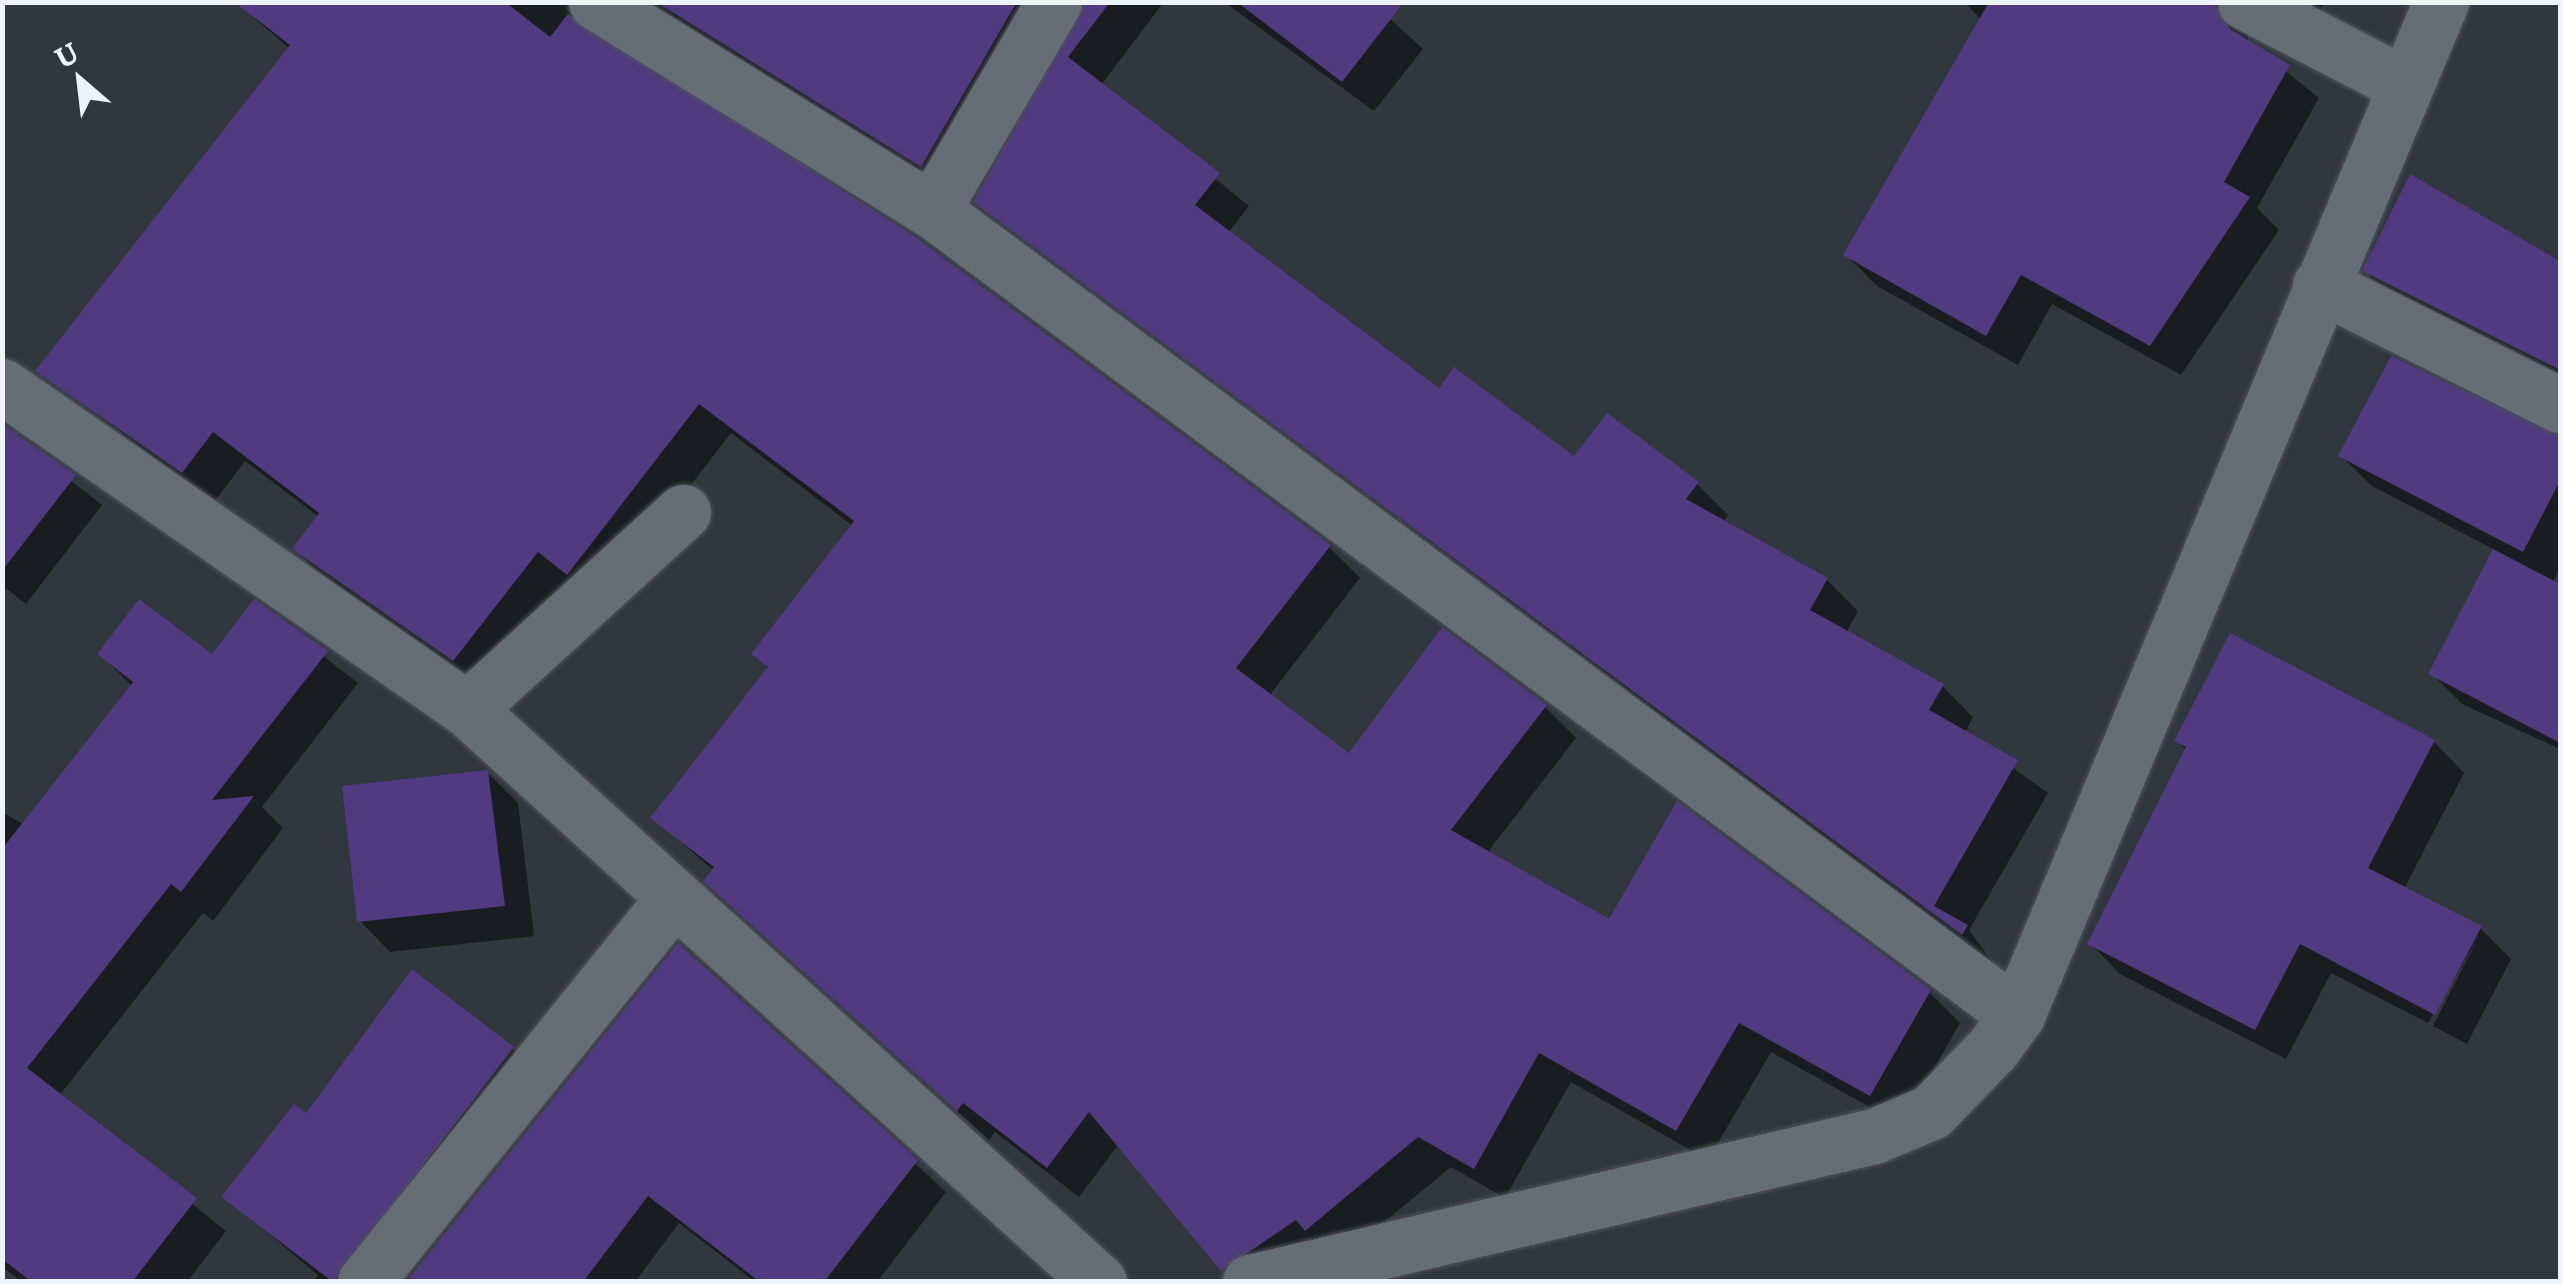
<!DOCTYPE html>
<html>
<head>
<meta charset="utf-8">
<style>
  body { margin:0 }
  #map { position:relative; width:2563px; height:1284px; overflow:hidden; background:#30373f; font-family:Literata,serif }
  div>[style] { position:absolute }
  .shadow>* { inset:0; background:#0007 }
  .building>* { inset:0; background:#513a7f }
  .roads { filter:drop-shadow(0 0 2px #50555d) drop-shadow(0 0 2px #50555d) }
  .minor>* { height:55px; margin:-27.5px; padding:0 27.5px; transform-origin:27.5px; border-radius:27.5px; background:#656d77 }
  span { translate:-50% -50%; white-space:nowrap; text-align:center; line-height:1.15; -webkit-text-stroke:10px #30373f; paint-order:stroke }
  .frame { position:absolute; inset:0; border:5px solid #eef3f9; pointer-events:none }
  .north { position:absolute; left:30px; top:30px; width:100px; height:100px; -webkit-text-stroke:8px #30373f; paint-order:stroke; rotate:332deg; font-size:28px; font-weight:700; line-height:40px; text-align:center; color:#eef3f9 }
  .north::after { content:''; display:block; margin:auto; width:35px; height:45px; background:#eef3f9; clip-path:polygon(50% 0,100% 100%,50% 72%,0 100%) }
</style>
</head>
<body>
<div id="map">
  <div class="shadow">
    <div style="clip-path:polygon(236px 2px,1164px 2px,1101px 85px,1249px 206px,1228px 233px,1439px 391px,1575px 460px,1697px 484px,1728px 515px,1723px 522px,1827px 580px,1858px 611px,1846px 633px,1942px 686px,1973px 717px,1965px 733px,2048px 793px,1969px 930px,1994px 964px,976px 201px,1084px 5px,1071px 5px,953px 196px,595px 35px,1329px 547px,1360px 578px,1269px 696px,1349px 757px,1545px 707px,1576px 738px,1487px 853px,1610px 923px,1929px 992px,1960px 1023px,1902px 1125px,1771px 1052px,1708px 1160px,1571px 1082px,1505px 1198px,1451px 1167px,1338px 1260px,1235px 1282px,1119px 1144px,1079px 1197px,995px 1132px,989px 1140px,738px 912px,714px 871px,654px 818px,769px 669px,754px 654px,853px 526px,731px 433px,599px 604px,485px 691px,326px 580px,295px 549px,319px 517px,245px 461px,214px 502px,39px 371px,290px 49px)"></div>
    <div style="clip-path:polygon(1224px 2px,1372px 2px,1423px 49px,1374px 111px)"></div>
    <div style="clip-path:polygon(1965px 2px,2273px 2px,2247px 20px,2248px 41px,2319px 98px,2257px 208px,2279px 230px,2181px 375px,2052px 304px,2018px 365px,1877px 286px,1846px 255px,1981px 20px)"></div>
    <div style="clip-path:polygon(2282px 2px,2325px 2px,2317px 17px)"></div>
    <div style="clip-path:polygon(2411px 178px,2560px 261px,2560px 384px,2396px 302px,2365px 271px)"></div>
    <div style="clip-path:polygon(2px 427px,102px 505px,26px 604px,7px 589px,2px 595px)"></div>
    <div style="clip-path:polygon(2560px 435px,2560px 569px,2552px 584px,2560px 588px,2560px 749px,2462px 704px,2431px 673px,2495px 550px,2372px 486px,2341px 456px)"></div>
    <div style="clip-path:polygon(255px 603px,358px 683px,262px 807px,283px 828px,213px 921px,203px 913px,59px 1096px,226px 1231px,187px 1282px,22px 1282px,2px 1267px,2px 812px,25px 825px,132px 686px,100px 654px,213px 658px)"></div>
    <div style="clip-path:polygon(2177px 740px,2434px 742px,2464px 773px,2404px 889px,2480px 928px,2511px 959px,2467px 1044px,2433px 1026px,2479px 936px,2428px 1023px,2331px 973px,2286px 1059px,2120px 974px,2090px 943px,2187px 751px)"></div>
    <div style="clip-path:polygon(487px 772px,518px 803px,534px 936px,390px 952px,360px 921px)"></div>
    <div style="clip-path:polygon(678px 946px,946px 1192px,877px 1282px,755px 1282px,679px 1223px,635px 1282px,409px 1282px)"></div>
    <div style="clip-path:polygon(513px 1049px,542px 1078px,379px 1282px,313px 1282px,318px 1275px,224px 1196px,306px 1116px)"></div>
  </div>
  <div class="building">
    <div style="clip-path:polygon(234px 2px,505px 2px,550px 37px,568px 14px,914px 236px,1331px 545px,1236px 668px,1349px 753px,1442px 627px,1547px 705px,1451px 830px,1609px 919px,1677px 801px,1931px 990px,1870px 1096px,1739px 1023px,1676px 1131px,1539px 1053px,1474px 1169px,1418px 1137px,1305px 1231px,1296px 1220px,1221px 1271px,1089px 1112px,1047px 1168px,963px 1103px,957px 1111px,703px 881px,714px 867px,650px 818px,768px 667px,751px 654px,854px 521px,699px 404px,567px 575px,538px 552px,453px 661px,292px 549px,319px 513px,213px 432px,182px 473px,35px 371px,290px 45px)"></div>
    <div style="clip-path:polygon(656px 2px,1017px 2px,921px 167px)"></div>
    <div style="clip-path:polygon(1085px 2px,1110px 2px,1068px 57px,1220px 173px,1195px 205px,1439px 388px,1454px 367px,1574px 456px,1607px 413px,1699px 482px,1686px 499px,1828px 578px,1810px 610px,1944px 684px,1929px 710px,2018px 760px,1934px 906px,1968px 925px,1962px 935px,973px 202px)"></div>
    <div style="clip-path:polygon(1237px 2px,1404px 2px,1342px 82px)"></div>
    <div style="clip-path:polygon(1989px 2px,2214px 2px,2230px 29px,2290px 65px,2224px 182px,2250px 197px,2150px 346px,2021px 275px,1986px 336px,1843px 255px)"></div>
    <div style="clip-path:polygon(2410px 174px,2560px 261px,2560px 370px,2362px 271px)"></div>
    <div style="clip-path:polygon(2391px 356px,2560px 436px,2560px 481px,2523px 552px,2338px 456px)"></div>
    <div style="clip-path:polygon(2px 424px,76px 475px,2px 571px)"></div>
    <div style="clip-path:polygon(2493px 549px,2560px 584px,2560px 743px,2428px 674px)"></div>
    <div style="clip-path:polygon(139px 599px,212px 654px,254px 599px,328px 651px,212px 800px,254px 796px,181px 892px,171px 884px,27px 1068px,197px 1198px,132px 1282px,32px 1282px,2px 1259px,2px 849px,133px 682px,97px 654px)"></div>
    <div style="clip-path:polygon(2230px 633px,2435px 740px,2368px 868px,2482px 926px,2435px 1015px,2300px 944px,2255px 1030px,2087px 944px,2186px 747px,2174px 741px)"></div>
    <div style="clip-path:polygon(488px 770px,505px 906px,357px 922px,342px 786px)"></div>
    <div style="clip-path:polygon(678px 943px,918px 1160px,824px 1282px,760px 1282px,648px 1196px,583px 1282px,406px 1282px)"></div>
    <div style="clip-path:polygon(412px 969px,514px 1047px,333px 1282px,221px 1197px,294px 1104px,306px 1113px)"></div>
  </div>
  <div class="roads">
    <div class="minor">
      <div style="left:596px;top:2px;width:395px;rotate:31.8deg"></div>
      <div style="left:932px;top:210px;width:1351px;rotate:36.57deg"></div>
      <div style="left:2245px;top:2px;width:180px;rotate:27.4deg"></div>
      <div style="left:932px;top:210px;width:241px;rotate:-59.6deg"></div>
      <div style="left:2320px;top:285px;width:268px;rotate:26.6deg"></div>
      <div style="left:2px;top:386px;width:566px;rotate:34.78deg"></div>
      <div style="left:683px;top:512px;width:292px;rotate:137.6deg"></div>
      <div style="left:467px;top:709px;width:853px;rotate:42.2deg"></div>
      <div style="left:365px;top:1282px;width:493px;rotate:-51.2deg"></div>
      <div style="left:1250px;top:1282px;width:641px;rotate:-13.17deg"></div>
      <div style="left:1874px;top:1136px;width:62px;rotate:-22.8deg"></div>
      <div style="left:1931px;top:1112px;width:89px;rotate:-45.9deg"></div>
      <div style="left:1993px;top:1048px;width:41px;rotate:-54deg"></div>
      <div style="left:2017px;top:1015px;width:1098px;rotate:-67.29deg"></div>
    </div>
  </div>
  <div class="frame"></div>
  <div class="north">U</div>
</div>
</body>
</html>
